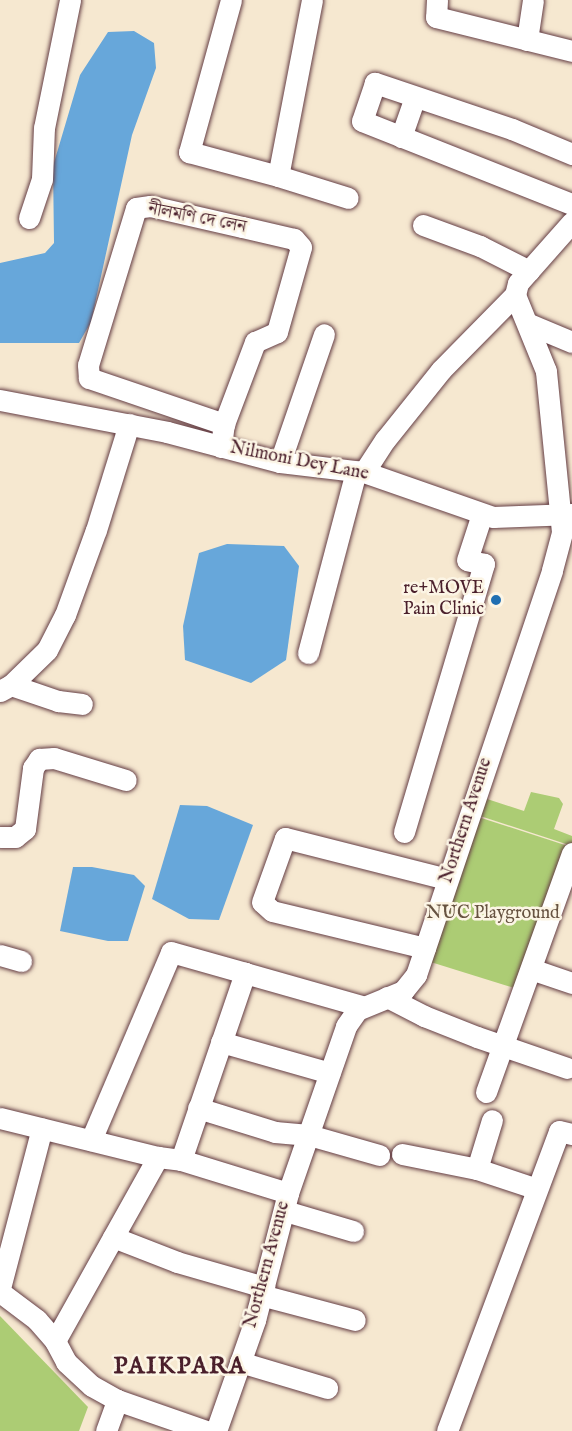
<!DOCTYPE html>
<html>
<head>
<meta charset="utf-8">
<style>
  body { margin:0 }
  #map { position:relative; width:572px; height:1431px; overflow:hidden; background:#f6e8d0; font-family:"IM FELL English","Noto Serif Bengali",serif }
  div>[style] { position:absolute }
  .green>* { inset:0; background:#accc74 }
  .water>* { inset:0; background:#67a7da }
  .roads { filter:drop-shadow(0 0 2px #643d44) drop-shadow(0 0 2px #643d44) }
  .minor>* { height:21px; margin:-10.5px; padding:0 10.5px; transform-origin:10.5px; border-radius:10.5px; background:#fff }
  .dots>* { width:16px; height:16px; translate:-50% -50%; box-sizing:border-box; border:3px solid #fcf5e5; border-radius:50% }
  span { translate:-50% -50%; white-space:nowrap; text-align:center; line-height:1.15; -webkit-text-stroke:5px #fcf5e5; paint-order:stroke }
  .street-label { font-size:18px; color:#4a1f2b }
  .poi-label { font-size:18px; color:#4a1f2b }
  .right { translate:-100% -50%; text-align:right }
  .park-label { font-size:18px; color:#675341 }
  .district-label { font-size:24px; color:#4a1f2b; font-weight:700; letter-spacing:1.5px }
</style>
</head>
<body>
<div id="map">
  <div class="green">
    <div style="clip-path:polygon(531px 792px,559px 798px,563px 804px,554px 829px,572px 836px,572px 846px,471px 813px,481px 797px,524px 811px)"></div>
    <div style="clip-path:polygon(469px 814px,571px 847px,524px 991px,421px 959px)"></div>
    <div style="clip-path:polygon(0 1316px,88px 1407px,79px 1431px,0 1431px)"></div>
  </div>
  <div class="water">
    <div style="clip-path:polygon(134px 31px,154px 43px,156px 68px,132px 135px,91px 322px,79px 343px,0 343px,0 263px,45px 253px,54px 243px,53px 166px,80px 75px,108px 32px)"></div>
    <div style="clip-path:polygon(227px 544px,284px 546px,299px 566px,286px 660px,251px 683px,185px 660px,183px 626px,199px 553px)"></div>
    <div style="clip-path:polygon(180px 805px,207px 806px,253px 825px,219px 920px,189px 919px,152px 899px)"></div>
    <div style="clip-path:polygon(73px 867px,92px 867px,134px 875px,145px 886px,128px 941px,108px 941px,60px 931px)"></div>
  </div>
  <div class="roads">
    <div class="minor">
      <div style="left:231px;top:0;width:158px;rotate:105.4deg"></div>
      <div style="left:189px;top:152px;width:92px;rotate:15.1deg"></div>
      <div style="left:312px;top:0;width:179px;rotate:100.9deg"></div>
      <div style="left:278px;top:176px;width:73px;rotate:17.4deg"></div>
      <div style="left:437px;top:0;width:17px;rotate:93deg"></div>
      <div style="left:436px;top:17px;width:140px;rotate:14deg"></div>
      <div style="left:527px;top:40px;width:40px;rotate:-81.5deg"></div>
      <div style="left:401px;top:137px;width:42px;rotate:-70.7deg"></div>
      <div style="left:572px;top:154px;width:65px;rotate:-157.4deg"></div>
      <div style="left:512px;top:129px;width:145px;rotate:-161.4deg"></div>
      <div style="left:375px;top:83px;width:40px;rotate:108.9deg"></div>
      <div style="left:362px;top:121px;width:226px;rotate:21.6deg"></div>
      <div style="left:29px;top:218px;width:41px;rotate:-71.6deg"></div>
      <div style="left:42px;top:179px;width:51px;rotate:-87.8deg"></div>
      <div style="left:44px;top:128px;width:131px;rotate:-78.5deg"></div>
      <div style="left:423px;top:225px;width:61px;rotate:20.2deg"></div>
      <div style="left:480px;top:246px;width:55px;rotate:27deg"></div>
      <div style="left:529px;top:324px;width:47px;rotate:22.7deg"></div>
      <div style="left:0;top:400px;width:170px;rotate:10.8deg"></div>
      <div style="left:167px;top:432px;width:117px;rotate:14.9deg"></div>
      <div style="left:280px;top:462px;width:85px;rotate:6.8deg"></div>
      <div style="left:364px;top:472px;width:137px;rotate:19.2deg"></div>
      <div style="left:493px;top:517px;width:79px;rotate:-2.2deg"></div>
      <div style="left:221px;top:447px;width:23px;rotate:-83deg"></div>
      <div style="left:224px;top:424px;width:88px;rotate:-69.3deg"></div>
      <div style="left:255px;top:342px;width:24px;rotate:-24deg"></div>
      <div style="left:277px;top:332px;width:88px;rotate:-74.2deg"></div>
      <div style="left:301px;top:247px;width:11px;rotate:-131deg"></div>
      <div style="left:294px;top:239px;width:53px;rotate:-167deg"></div>
      <div style="left:242px;top:227px;width:94px;rotate:-167.1deg"></div>
      <div style="left:150px;top:206px;width:14px;rotate:172deg"></div>
      <div style="left:136px;top:208px;width:164px;rotate:107deg"></div>
      <div style="left:88px;top:365px;width:13px;rotate:86deg"></div>
      <div style="left:89px;top:378px;width:143px;rotate:18.8deg"></div>
      <div style="left:280px;top:462px;width:135px;rotate:-71deg"></div>
      <div style="left:364px;top:472px;width:38px;rotate:-57deg"></div>
      <div style="left:385px;top:440px;width:90px;rotate:-51.3deg"></div>
      <div style="left:441px;top:370px;width:105px;rotate:-45.4deg"></div>
      <div style="left:308px;top:653px;width:188px;rotate:-75.2deg"></div>
      <div style="left:11px;top:685px;width:50px;rotate:18.8deg"></div>
      <div style="left:58px;top:701px;width:24px;rotate:7deg"></div>
      <div style="left:0;top:691px;width:13px;rotate:-29deg"></div>
      <div style="left:11px;top:685px;width:50px;rotate:-44.2deg"></div>
      <div style="left:47px;top:650px;width:39px;rotate:-63deg"></div>
      <div style="left:65px;top:615px;width:90px;rotate:-70deg"></div>
      <div style="left:96px;top:530px;width:111px;rotate:-72.7deg"></div>
      <div style="left:404px;top:832px;width:280px;rotate:-73.4deg"></div>
      <div style="left:484px;top:564px;width:17px;rotate:-167deg"></div>
      <div style="left:467px;top:560px;width:48px;rotate:-71.9deg"></div>
      <div style="left:0;top:837px;width:15px"></div>
      <div style="left:15px;top:837px;width:13px;rotate:-39deg"></div>
      <div style="left:25px;top:829px;width:62px;rotate:-82.5deg"></div>
      <div style="left:33px;top:768px;width:11px;rotate:-56deg"></div>
      <div style="left:39px;top:759px;width:15px;rotate:-4deg"></div>
      <div style="left:54px;top:758px;width:75px;rotate:17deg"></div>
      <div style="left:425px;top:948px;width:157px;rotate:-166.4deg"></div>
      <div style="left:272px;top:911px;width:13px;rotate:-138deg"></div>
      <div style="left:262px;top:902px;width:68px;rotate:-70.2deg"></div>
      <div style="left:285px;top:838px;width:167px;rotate:14.2deg"></div>
      <div style="left:0;top:955px;width:22px;rotate:16deg"></div>
      <div style="left:531px;top:969px;width:43px;rotate:18.9deg"></div>
      <div style="left:387px;top:997px;width:42px;rotate:27.2deg"></div>
      <div style="left:424px;top:1016px;width:57px;rotate:21.6deg"></div>
      <div style="left:477px;top:1037px;width:95px;rotate:19deg"></div>
      <div style="left:221px;top:1042px;width:113px;rotate:15.9deg"></div>
      <div style="left:486px;top:1092px;width:254px;rotate:-70.2deg"></div>
      <div style="left:198px;top:1108px;width:81px;rotate:17.3deg"></div>
      <div style="left:275px;top:1132px;width:34px;rotate:5deg"></div>
      <div style="left:309px;top:1135px;width:73px;rotate:15.9deg"></div>
      <div style="left:0;top:1118px;width:163px;rotate:13.9deg"></div>
      <div style="left:91px;top:1140px;width:204px;rotate:-66.9deg"></div>
      <div style="left:171px;top:952px;width:77px;rotate:15.8deg"></div>
      <div style="left:402px;top:1154px;width:76px;rotate:11.3deg"></div>
      <div style="left:477px;top:1169px;width:63px;rotate:18.4deg"></div>
      <div style="left:181px;top:1160px;width:198px;rotate:-71.1deg"></div>
      <div style="left:245px;top:973px;width:122px;rotate:15.8deg"></div>
      <div style="left:477px;top:1169px;width:51px;rotate:-73deg"></div>
      <div style="left:285px;top:1211px;width:71px;rotate:16.4deg"></div>
      <div style="left:113px;top:1237px;width:69px;rotate:21.3deg"></div>
      <div style="left:177px;top:1262px;width:91px;rotate:16deg"></div>
      <div style="left:0;top:1288px;width:165px;rotate:-75.3deg"></div>
      <div style="left:0;top:1292px;width:46px;rotate:37.1deg"></div>
      <div style="left:37px;top:1320px;width:28px;rotate:49deg"></div>
      <div style="left:55px;top:1341px;width:24px;rotate:62deg"></div>
      <div style="left:66px;top:1362px;width:35px;rotate:43deg"></div>
      <div style="left:92px;top:1386px;width:29px;rotate:29deg"></div>
      <div style="left:117px;top:1400px;width:94px;rotate:19.2deg"></div>
      <div style="left:261px;top:1295px;width:97px;rotate:14.9deg"></div>
      <div style="left:55px;top:1341px;width:211px;rotate:-60.8deg"></div>
      <div style="left:158px;top:1157px;width:23px;rotate:7deg"></div>
      <div style="left:181px;top:1160px;width:112px;rotate:17.1deg"></div>
      <div style="left:240px;top:1362px;width:91px;rotate:16.6deg"></div>
      <div style="left:106px;top:1431px;width:33px;rotate:-70deg"></div>
      <div style="left:216px;top:1431px;width:118px;rotate:-70.6deg"></div>
      <div style="left:255px;top:1320px;width:131px;rotate:-75.4deg"></div>
      <div style="left:288px;top:1193px;width:177px;rotate:-70.8deg"></div>
      <div style="left:346px;top:1026px;width:19px;rotate:-55deg"></div>
      <div style="left:357px;top:1010px;width:50px;rotate:-22.4deg"></div>
      <div style="left:403px;top:991px;width:21px;rotate:-51deg"></div>
      <div style="left:416px;top:975px;width:427px;rotate:-71.4deg"></div>
      <div style="left:552px;top:570px;width:39px;rotate:-75deg"></div>
      <div style="left:562px;top:532px;width:162px;rotate:-95.7deg"></div>
      <div style="left:546px;top:371px;width:82px;rotate:-112.2deg"></div>
      <div style="left:515px;top:295px;width:12px;rotate:-76deg"></div>
      <div style="left:518px;top:283px;width:81px;rotate:-48.5deg"></div>
      <div style="left:447px;top:1431px;width:320px;rotate:-69.5deg"></div>
      <div style="left:559px;top:1131px;width:13px;rotate:13deg"></div>
    </div>
  </div>
  <div class="dots">
    <div style="left:496px;top:600px;background:#1f6fb2"></div>
  </div>
  <div class="street-label">
    <span style="left:197px;top:219px;rotate:11deg">নীলমণি দে লেন</span>
    <span style="left:299px;top:462px;rotate:11deg">Nilmoni Dey Lane</span>
    <span style="left:467px;top:821px;rotate:-72deg">Northern Avenue</span>
    <span style="left:268px;top:1265px;rotate:-75deg">Northern Avenue</span>
  </div>
  <div class="poi-label">
    <span class="right" style="left:484px;top:600px">re+MOVE<br>Pain Clinic</span>
  </div>
  <div class="park-label">
    <span style="left:493px;top:914px">NUC Playground</span>
  </div>
  <div class="district-label">
    <span style="left:180px;top:1367px">PAIKPARA</span>
  </div>
</div>
</body>
</html>
